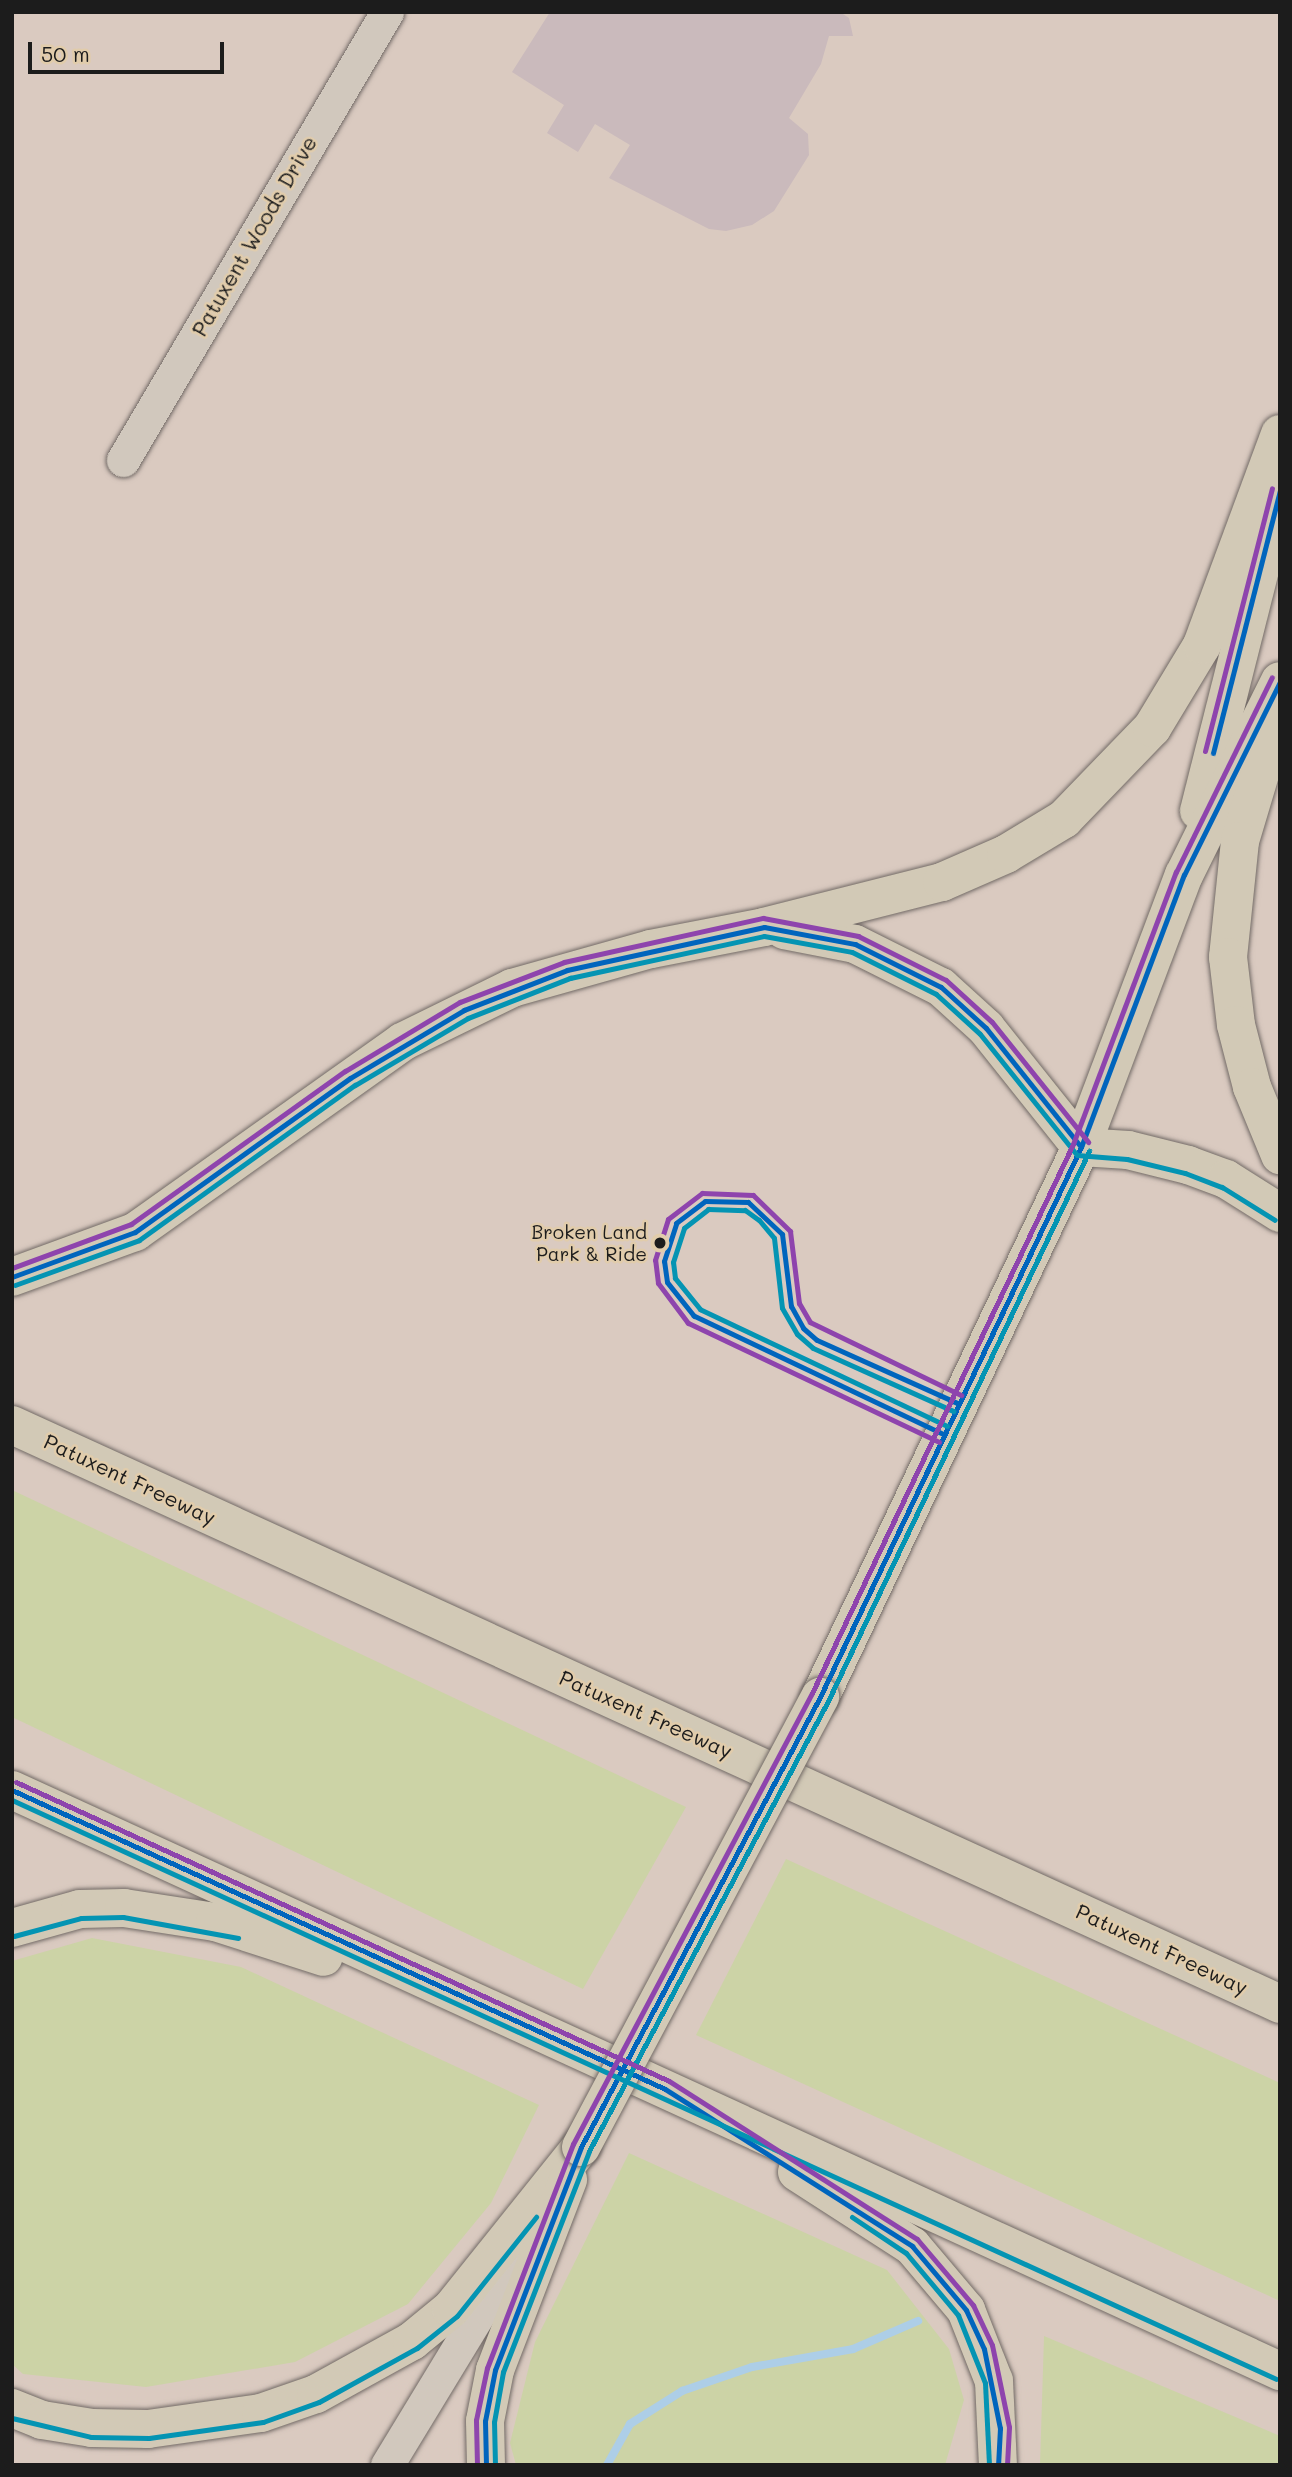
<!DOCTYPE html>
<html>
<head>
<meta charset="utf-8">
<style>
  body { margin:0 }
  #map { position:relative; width:1292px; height:2477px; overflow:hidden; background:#dacac0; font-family:Mali,sans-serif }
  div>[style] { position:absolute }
  .green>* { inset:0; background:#ccd3a6 }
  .stream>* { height:8px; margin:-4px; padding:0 4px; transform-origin:4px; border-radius:4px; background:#adcee7 }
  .building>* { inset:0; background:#cababc }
  .roads { filter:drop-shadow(0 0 2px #726a66) drop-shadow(0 0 2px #726a66) }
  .minor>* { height:33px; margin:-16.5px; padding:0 16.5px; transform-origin:16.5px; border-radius:16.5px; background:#d1c8bd }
  .major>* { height:38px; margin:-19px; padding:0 19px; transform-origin:19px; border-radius:19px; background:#d2c9b6 }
  .highway>* { height:38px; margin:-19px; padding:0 19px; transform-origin:19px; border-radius:19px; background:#d2c9b6 }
  .bridges { filter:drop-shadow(0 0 2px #726a66) drop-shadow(0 0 2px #726a66) }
  .major-bridge>* { height:38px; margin:-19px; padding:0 19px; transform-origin:19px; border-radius:19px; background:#d2c9b6 }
  .bus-1>* { height:5px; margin:-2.5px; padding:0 2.5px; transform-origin:2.5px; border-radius:2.5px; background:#0065bd }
  .bus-2>* { height:5px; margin:-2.5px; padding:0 2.5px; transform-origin:2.5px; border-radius:2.5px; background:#0494b3 }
  .bus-3>* { height:5px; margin:-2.5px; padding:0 2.5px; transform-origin:2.5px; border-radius:2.5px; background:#8e44ad }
  .dots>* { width:19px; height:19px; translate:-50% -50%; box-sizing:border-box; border:4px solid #e1ccab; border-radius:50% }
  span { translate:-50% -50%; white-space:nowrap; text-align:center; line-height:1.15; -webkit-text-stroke:5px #e1ccab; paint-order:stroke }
  .bus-label { font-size:19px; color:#1c1c1c }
  .right { translate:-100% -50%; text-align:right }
  .street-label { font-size:21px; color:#1c1c1c }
  .frame { position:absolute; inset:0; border:14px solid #1c1c1c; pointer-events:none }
  .scale { position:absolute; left:28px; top:42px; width:196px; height:32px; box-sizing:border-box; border:4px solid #1c1c1c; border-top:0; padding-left:9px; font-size:21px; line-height:24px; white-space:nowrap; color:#1c1c1c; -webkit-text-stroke:5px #e1ccab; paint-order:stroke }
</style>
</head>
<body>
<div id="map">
  <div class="green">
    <div style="clip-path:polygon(12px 1490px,686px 1807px,583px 1989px,12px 1717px)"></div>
    <div style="clip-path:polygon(786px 1859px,1280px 2083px,1280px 2301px,696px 2035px)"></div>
    <div style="clip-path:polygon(92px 1938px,241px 1967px,539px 2105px,491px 2203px,408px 2304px,295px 2362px,146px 2387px,23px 2374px,12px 2364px,12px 1961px)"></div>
    <div style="clip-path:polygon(629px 2153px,887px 2270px,949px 2349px,964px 2400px,945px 2465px,516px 2465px,510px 2443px,535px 2342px)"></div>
    <div style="clip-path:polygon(1044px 2336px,1280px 2436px,1280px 2465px,1040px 2465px)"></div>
  </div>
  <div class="stream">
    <div style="left:607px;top:2465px;width:47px;rotate:-60.7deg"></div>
    <div style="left:630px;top:2424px;width:62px;rotate:-32.4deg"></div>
    <div style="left:682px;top:2391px;width:74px;rotate:-18.9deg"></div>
    <div style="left:752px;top:2367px;width:103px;rotate:-10.1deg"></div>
    <div style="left:853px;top:2349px;width:71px;rotate:-23.3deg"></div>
  </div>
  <div class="building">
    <div style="clip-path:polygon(550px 12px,840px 12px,849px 18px,853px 36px,829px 36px,821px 64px,789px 118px,808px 134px,809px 155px,774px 211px,752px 225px,726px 231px,709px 229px,609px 178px,630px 145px,595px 124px,578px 152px,547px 133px,564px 105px,512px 72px)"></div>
  </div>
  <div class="roads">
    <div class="minor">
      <div style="left:123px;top:460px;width:520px;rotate:-59.49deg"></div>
      <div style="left:387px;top:2465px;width:266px;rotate:-58.7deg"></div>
    </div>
    <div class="major">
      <div style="left:1199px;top:811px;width:331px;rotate:-75.8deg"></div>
      <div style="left:820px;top:1697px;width:609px;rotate:-64.61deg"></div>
      <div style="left:1081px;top:1147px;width:291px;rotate:-69.3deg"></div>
      <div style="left:1184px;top:875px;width:216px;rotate:-63.7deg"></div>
    </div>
    <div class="highway">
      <div style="left:1280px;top:707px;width:140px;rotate:106.6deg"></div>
      <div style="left:1240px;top:841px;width:117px;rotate:95.9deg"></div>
      <div style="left:1228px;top:957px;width:68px;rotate:83.3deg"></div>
      <div style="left:1236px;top:1025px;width:64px;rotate:75.5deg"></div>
      <div style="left:1252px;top:1087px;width:74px;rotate:67.6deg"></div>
      <div style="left:784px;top:930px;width:72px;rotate:11.2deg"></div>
      <div style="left:855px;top:944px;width:96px;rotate:26.6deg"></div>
      <div style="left:941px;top:987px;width:61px;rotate:42.3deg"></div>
      <div style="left:986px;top:1028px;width:152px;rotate:51.4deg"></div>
      <div style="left:1081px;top:1147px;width:47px;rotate:3.7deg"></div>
      <div style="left:1128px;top:1150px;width:62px;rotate:14deg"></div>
      <div style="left:1188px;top:1165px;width:40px;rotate:20.2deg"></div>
      <div style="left:1226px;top:1179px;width:64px;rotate:32.2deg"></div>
      <div style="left:12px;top:1277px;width:131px;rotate:-20.1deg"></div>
      <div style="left:135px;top:1232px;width:328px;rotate:-35.4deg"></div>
      <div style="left:402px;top:1042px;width:123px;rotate:-26.1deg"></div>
      <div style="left:512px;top:988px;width:144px;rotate:-15.7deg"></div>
      <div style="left:651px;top:949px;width:115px;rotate:-11deg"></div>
      <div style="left:764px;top:927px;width:184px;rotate:-14.2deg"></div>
      <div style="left:942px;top:882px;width:70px;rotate:-23.6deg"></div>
      <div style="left:1006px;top:854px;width:68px;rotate:-31.1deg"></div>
      <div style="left:1064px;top:819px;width:127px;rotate:-46deg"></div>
      <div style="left:1152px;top:728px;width:97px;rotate:-58.9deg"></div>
      <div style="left:1202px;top:645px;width:225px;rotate:-69.7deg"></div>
      <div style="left:12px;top:1425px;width:1394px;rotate:24.54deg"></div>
      <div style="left:12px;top:1790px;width:1395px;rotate:24.62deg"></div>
      <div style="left:12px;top:1928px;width:71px;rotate:-15.6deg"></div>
      <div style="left:80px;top:1909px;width:44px;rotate:-1.3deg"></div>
      <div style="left:124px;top:1908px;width:92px;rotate:8.7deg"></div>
      <div style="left:215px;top:1922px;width:114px;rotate:17.8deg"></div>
      <div style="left:797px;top:2172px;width:137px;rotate:32.8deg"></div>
      <div style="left:912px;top:2246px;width:84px;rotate:49.8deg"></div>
      <div style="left:966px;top:2310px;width:76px;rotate:68.5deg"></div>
      <div style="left:994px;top:2381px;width:84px;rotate:87.3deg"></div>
      <div style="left:12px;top:2408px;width:32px;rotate:22deg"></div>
      <div style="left:42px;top:2420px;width:51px;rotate:9.1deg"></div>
      <div style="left:92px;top:2428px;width:56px;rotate:1deg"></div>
      <div style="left:148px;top:2429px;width:114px;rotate:-8.1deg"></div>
      <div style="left:261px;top:2413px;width:58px;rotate:-19.1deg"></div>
      <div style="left:316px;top:2394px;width:110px;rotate:-28.9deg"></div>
      <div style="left:412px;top:2341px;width:50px;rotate:-39.4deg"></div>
      <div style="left:451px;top:2309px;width:208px;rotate:-51.3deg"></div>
      <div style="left:486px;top:2465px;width:44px;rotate:-91.3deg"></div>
      <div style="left:485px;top:2421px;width:52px;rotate:-78.9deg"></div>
      <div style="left:495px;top:2370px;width:204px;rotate:-69deg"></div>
    </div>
  </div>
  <div class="bridges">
    <div class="major-bridge">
      <div style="left:581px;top:2147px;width:510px;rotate:-62.03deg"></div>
    </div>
  </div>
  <div class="bus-1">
    <div style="left:1213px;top:753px;width:270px;rotate:-75.7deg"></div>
    <div style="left:12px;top:1277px;width:131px;rotate:-20.1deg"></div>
    <div style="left:135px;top:1232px;width:264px;rotate:-35.6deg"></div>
    <div style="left:350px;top:1078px;width:133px;rotate:-30.8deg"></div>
    <div style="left:464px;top:1010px;width:110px;rotate:-21.2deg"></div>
    <div style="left:567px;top:970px;width:202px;rotate:-12.3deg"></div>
    <div style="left:764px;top:927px;width:93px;rotate:10.6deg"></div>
    <div style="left:855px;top:944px;width:96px;rotate:26.6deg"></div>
    <div style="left:941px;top:987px;width:61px;rotate:42.3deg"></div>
    <div style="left:986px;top:1028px;width:152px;rotate:51.4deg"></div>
    <div style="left:943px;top:1434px;width:276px;rotate:-154.6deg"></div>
    <div style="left:694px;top:1316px;width:43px;rotate:-128.5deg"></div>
    <div style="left:667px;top:1282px;width:21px;rotate:-98deg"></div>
    <div style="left:664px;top:1261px;width:40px;rotate:-72deg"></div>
    <div style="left:676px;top:1223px;width:36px;rotate:-37deg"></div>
    <div style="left:705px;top:1201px;width:43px;rotate:1.3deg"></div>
    <div style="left:748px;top:1202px;width:47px;rotate:43.3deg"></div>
    <div style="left:782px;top:1234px;width:73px;rotate:82.9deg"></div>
    <div style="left:791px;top:1306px;width:25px;rotate:61deg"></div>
    <div style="left:803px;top:1328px;width:18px;rotate:41deg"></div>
    <div style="left:817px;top:1340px;width:154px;rotate:24.2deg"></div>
    <div style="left:12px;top:1790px;width:718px;rotate:24.6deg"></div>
    <div style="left:665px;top:2089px;width:293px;rotate:32.4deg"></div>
    <div style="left:912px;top:2246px;width:84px;rotate:49.8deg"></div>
    <div style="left:966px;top:2310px;width:43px;rotate:65.2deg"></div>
    <div style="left:984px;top:2349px;width:81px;rotate:78.6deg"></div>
    <div style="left:1000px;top:2428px;width:37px;rotate:93deg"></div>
    <div style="left:486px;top:2465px;width:44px;rotate:-91.3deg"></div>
    <div style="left:485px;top:2421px;width:52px;rotate:-78.9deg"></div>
    <div style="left:495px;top:2370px;width:239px;rotate:-68.9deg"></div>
    <div style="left:581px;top:2147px;width:510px;rotate:-62.03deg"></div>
    <div style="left:820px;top:1697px;width:609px;rotate:-64.61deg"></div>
    <div style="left:1081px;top:1147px;width:291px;rotate:-69.3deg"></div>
    <div style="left:1184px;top:875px;width:216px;rotate:-63.6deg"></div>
  </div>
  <div class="bus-2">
    <div style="left:15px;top:1285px;width:132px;rotate:-19.9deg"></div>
    <div style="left:139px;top:1240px;width:266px;rotate:-35.7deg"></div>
    <div style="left:355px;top:1085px;width:131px;rotate:-30.7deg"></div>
    <div style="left:468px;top:1018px;width:110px;rotate:-21.4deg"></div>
    <div style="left:570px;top:978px;width:198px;rotate:-12.2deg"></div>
    <div style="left:764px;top:936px;width:89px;rotate:10.3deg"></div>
    <div style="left:852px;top:952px;width:94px;rotate:26.6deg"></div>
    <div style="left:936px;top:994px;width:59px;rotate:42.3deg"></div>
    <div style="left:980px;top:1034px;width:155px;rotate:51.3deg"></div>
    <div style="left:1077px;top:1155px;width:50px;rotate:4.6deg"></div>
    <div style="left:1127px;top:1159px;width:60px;rotate:13.6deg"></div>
    <div style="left:1185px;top:1173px;width:40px;rotate:21deg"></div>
    <div style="left:1222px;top:1187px;width:62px;rotate:31.9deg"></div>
    <div style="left:947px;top:1426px;width:273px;rotate:-154.7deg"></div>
    <div style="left:700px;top:1309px;width:40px;rotate:-129deg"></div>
    <div style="left:675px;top:1278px;width:16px;rotate:-97deg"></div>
    <div style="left:673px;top:1262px;width:36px;rotate:-72deg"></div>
    <div style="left:684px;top:1228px;width:31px;rotate:-38deg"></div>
    <div style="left:708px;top:1209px;width:37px;rotate:2deg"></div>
    <div style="left:745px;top:1210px;width:17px;rotate:36deg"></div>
    <div style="left:759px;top:1220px;width:23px;rotate:50deg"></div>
    <div style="left:774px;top:1238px;width:70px;rotate:83.5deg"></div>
    <div style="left:782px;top:1308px;width:30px;rotate:60deg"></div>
    <div style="left:797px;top:1334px;width:21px;rotate:41deg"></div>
    <div style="left:813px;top:1348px;width:154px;rotate:24.2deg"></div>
    <div style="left:12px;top:1800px;width:1390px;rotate:24.61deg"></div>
    <div style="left:14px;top:1936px;width:69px;rotate:-15deg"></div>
    <div style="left:81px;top:1918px;width:42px;rotate:-1.4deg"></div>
    <div style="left:123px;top:1917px;width:117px;rotate:10.3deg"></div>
    <div style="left:852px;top:2217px;width:65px;rotate:33.7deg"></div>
    <div style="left:906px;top:2253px;width:81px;rotate:50deg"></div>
    <div style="left:958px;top:2315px;width:73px;rotate:68.3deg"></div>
    <div style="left:985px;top:2383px;width:82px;rotate:87.2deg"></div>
    <div style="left:12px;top:2418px;width:81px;rotate:13.5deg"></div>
    <div style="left:91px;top:2437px;width:58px;rotate:1deg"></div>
    <div style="left:149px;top:2438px;width:115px;rotate:-8deg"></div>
    <div style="left:263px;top:2422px;width:59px;rotate:-19.7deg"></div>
    <div style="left:319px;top:2402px;width:112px;rotate:-28.9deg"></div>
    <div style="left:417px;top:2348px;width:51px;rotate:-38.7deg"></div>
    <div style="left:457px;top:2316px;width:127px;rotate:-51.4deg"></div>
    <div style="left:495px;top:2465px;width:43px;rotate:-91.3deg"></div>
    <div style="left:494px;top:2422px;width:51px;rotate:-79.8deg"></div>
    <div style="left:503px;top:2372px;width:237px;rotate:-68.7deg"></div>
    <div style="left:589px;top:2151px;width:510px;rotate:-62.03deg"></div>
    <div style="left:828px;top:1701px;width:609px;rotate:-64.61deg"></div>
  </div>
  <div class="bus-3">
    <div style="left:1205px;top:751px;width:271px;rotate:-75.7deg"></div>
    <div style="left:12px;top:1268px;width:127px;rotate:-20.3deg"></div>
    <div style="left:131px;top:1224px;width:263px;rotate:-35.6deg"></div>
    <div style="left:345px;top:1071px;width:134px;rotate:-31deg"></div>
    <div style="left:460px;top:1002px;width:111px;rotate:-21deg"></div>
    <div style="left:564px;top:962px;width:204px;rotate:-12.5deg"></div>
    <div style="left:763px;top:918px;width:97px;rotate:10.7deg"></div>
    <div style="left:858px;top:936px;width:98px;rotate:26.6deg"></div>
    <div style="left:946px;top:980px;width:62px;rotate:42.4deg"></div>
    <div style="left:992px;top:1022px;width:154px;rotate:51.3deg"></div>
    <div style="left:939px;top:1442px;width:278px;rotate:-154.6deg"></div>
    <div style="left:688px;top:1323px;width:50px;rotate:-126.9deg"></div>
    <div style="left:658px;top:1283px;width:23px;rotate:-97deg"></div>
    <div style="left:655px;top:1260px;width:43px;rotate:-72.4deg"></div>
    <div style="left:668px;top:1219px;width:43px;rotate:-37.4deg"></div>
    <div style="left:702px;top:1193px;width:51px;rotate:2.2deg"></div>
    <div style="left:753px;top:1195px;width:52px;rotate:44.2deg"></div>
    <div style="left:790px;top:1231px;width:73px;rotate:82.9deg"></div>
    <div style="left:799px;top:1303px;width:22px;rotate:60deg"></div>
    <div style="left:810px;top:1322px;width:168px;rotate:25.8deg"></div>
    <div style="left:16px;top:1782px;width:718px;rotate:24.6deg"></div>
    <div style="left:669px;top:2081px;width:294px;rotate:32.5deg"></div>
    <div style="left:917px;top:2239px;width:87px;rotate:49.7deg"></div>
    <div style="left:973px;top:2305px;width:44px;rotate:64.6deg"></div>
    <div style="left:992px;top:2345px;width:84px;rotate:78.3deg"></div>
    <div style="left:1009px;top:2427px;width:38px;rotate:93deg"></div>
    <div style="left:477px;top:2465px;width:45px;rotate:-91.3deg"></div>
    <div style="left:476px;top:2420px;width:53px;rotate:-78.1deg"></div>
    <div style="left:487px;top:2368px;width:240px;rotate:-69deg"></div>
    <div style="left:573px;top:2144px;width:510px;rotate:-62.08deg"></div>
    <div style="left:812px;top:1693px;width:608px;rotate:-64.57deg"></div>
    <div style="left:1073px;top:1144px;width:291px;rotate:-69.3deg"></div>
    <div style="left:1176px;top:872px;width:217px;rotate:-63.8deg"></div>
  </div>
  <div class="dots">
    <div style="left:660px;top:1243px;background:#1c1c1c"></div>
  </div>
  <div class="bus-label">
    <span class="right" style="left:647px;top:1243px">Broken Land<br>Park &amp; Ride</span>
  </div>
  <div class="street-label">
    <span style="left:254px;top:236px;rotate:-60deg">Patuxent Woods Drive</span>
    <span style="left:130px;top:1479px;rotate:25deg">Patuxent Freeway</span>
    <span style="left:646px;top:1714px;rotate:24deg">Patuxent Freeway</span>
    <span style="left:1162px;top:1949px;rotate:25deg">Patuxent Freeway</span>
  </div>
  <div class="frame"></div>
  <div class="scale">50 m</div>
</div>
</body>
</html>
